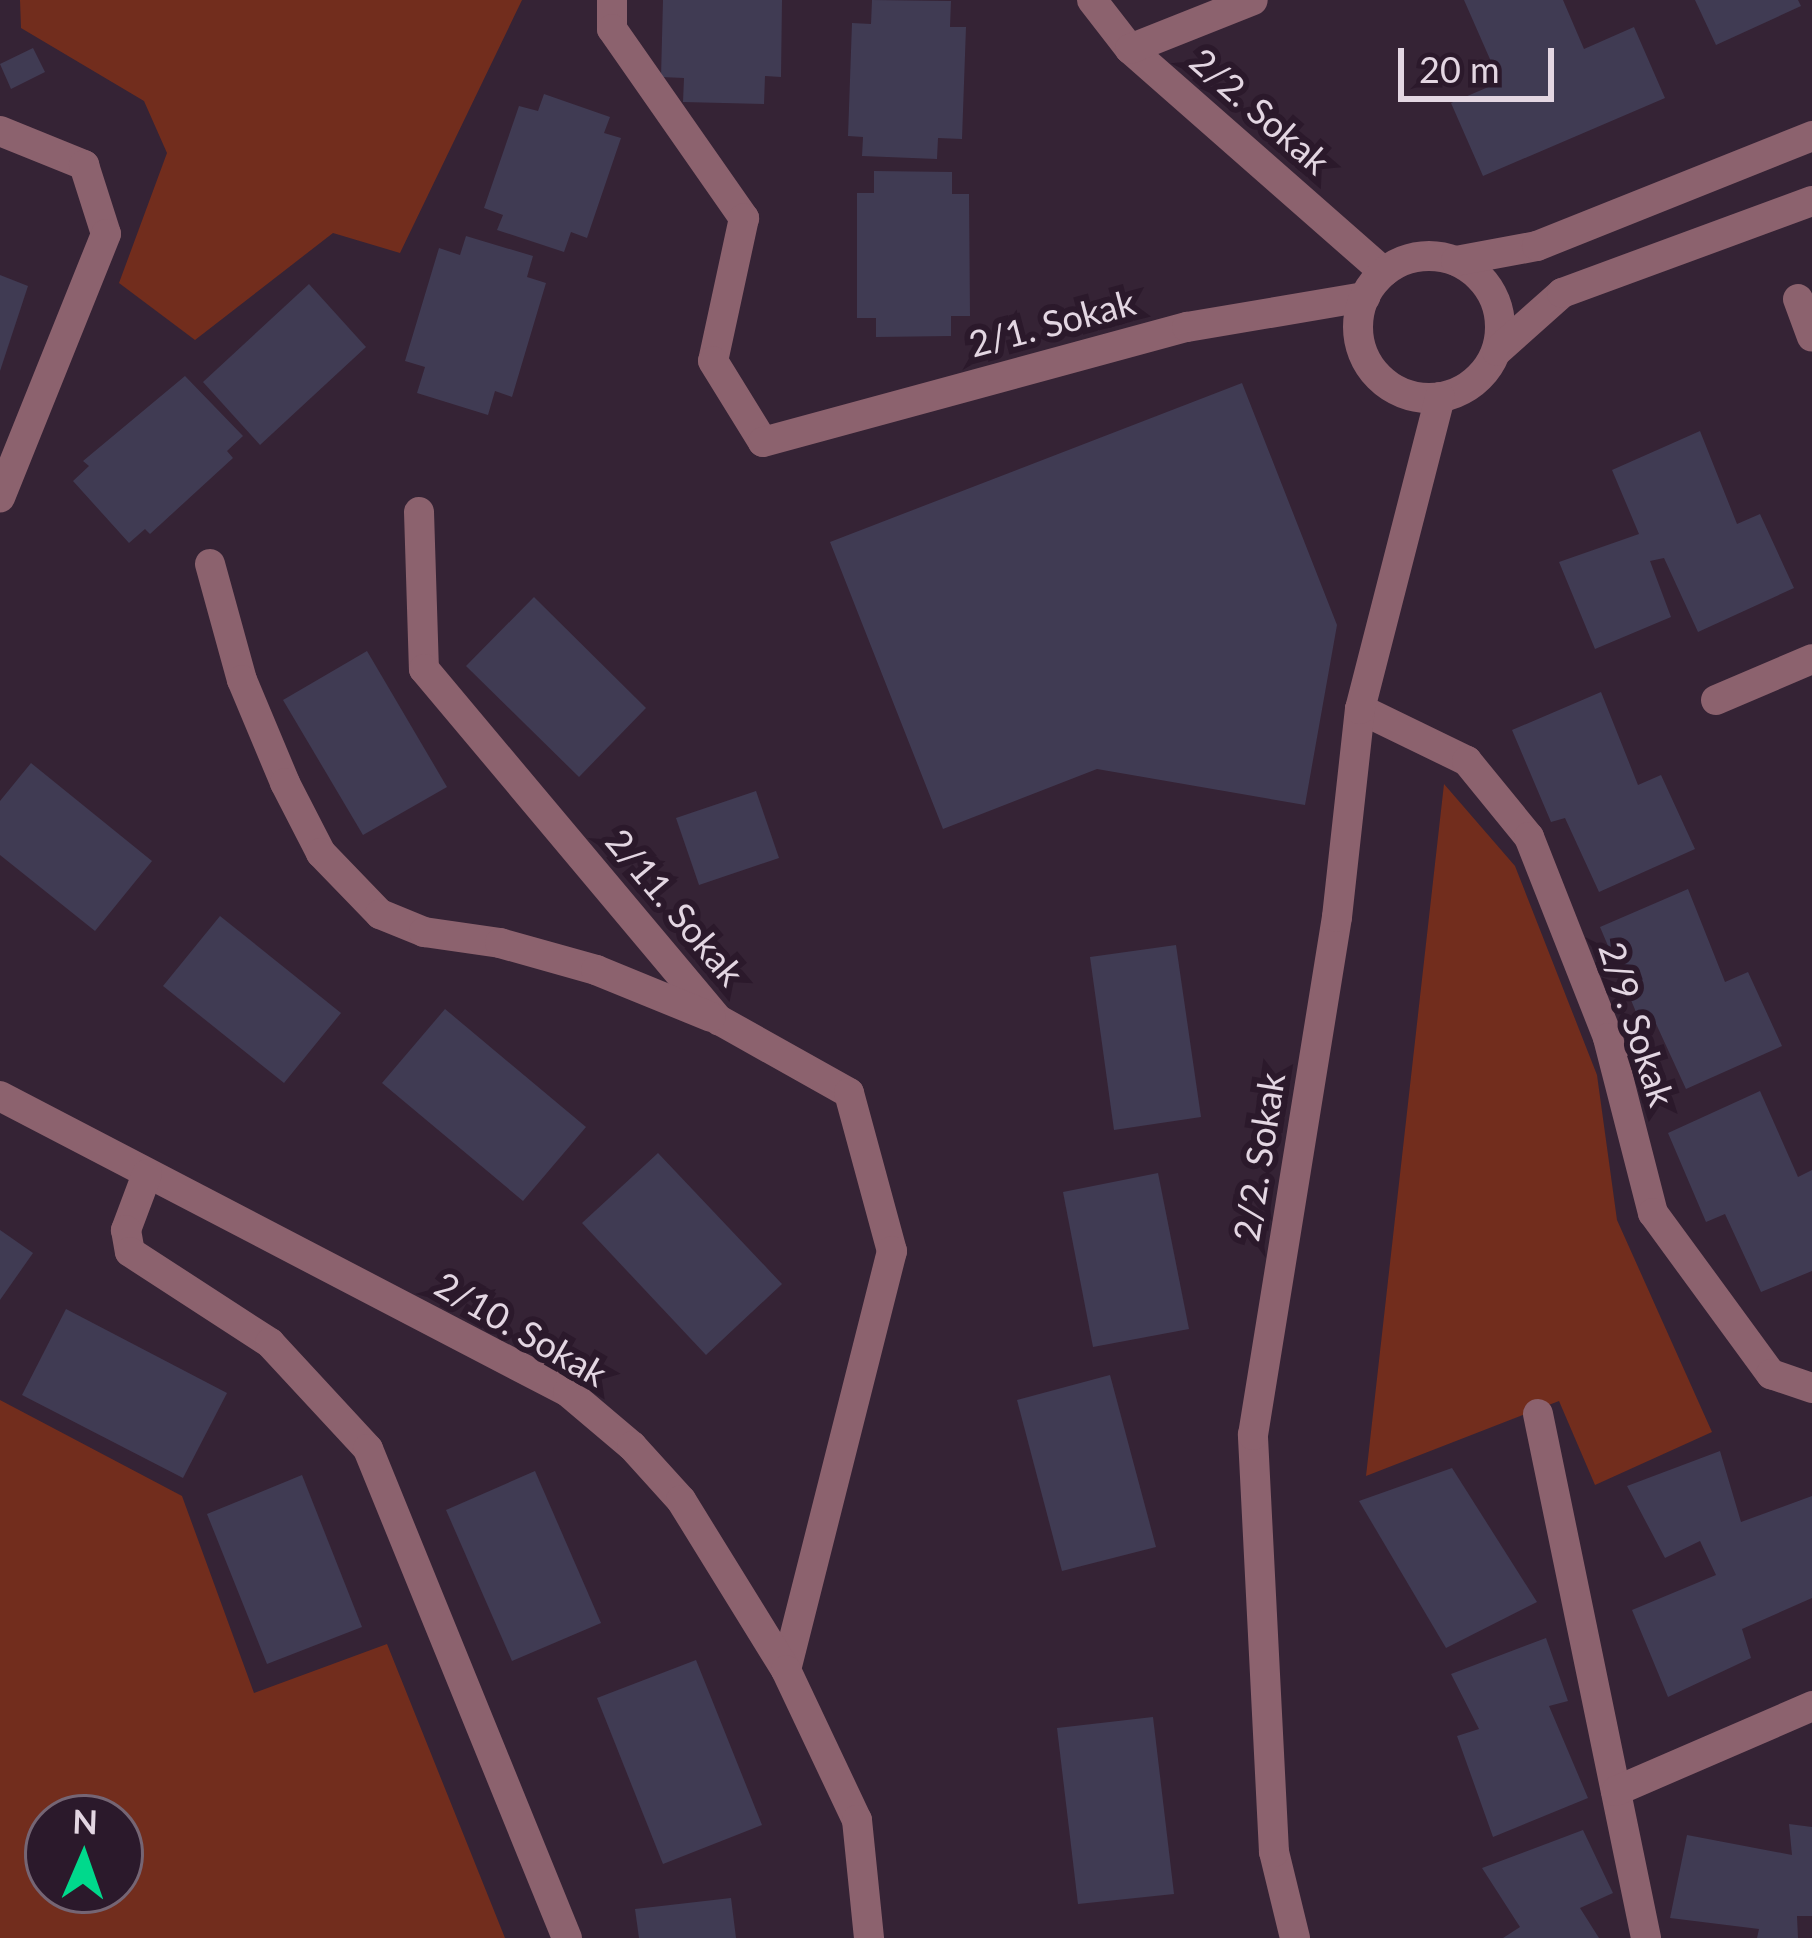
<!DOCTYPE html>
<html>
<head>
<meta charset="utf-8">
<style>
  body { margin:0 }
  #map { position:relative; width:1812px; height:1938px; overflow:hidden; background:#352335; font-family:Lato,sans-serif }
  div>[style] { position:absolute }
  .green>* { inset:0; background:#722d1d }
  .building>* { inset:0; background:#403b53 }
  .minor>* { height:30px; margin:-15px; padding:0 15px; transform-origin:15px; border-radius:15px; background:#8c626e }
  .minor>.ring { margin:-15px; padding:0; box-sizing:content-box; background:none; border:30px solid #8c626e; border-radius:50% }
  span { translate:-50% -50%; white-space:nowrap; text-align:center; line-height:1.15; -webkit-text-stroke:12px #2b192b; paint-order:stroke }
  .street-label { font-size:36px; color:#e3d6e2 }
  .north { position:absolute; left:24px; top:1794px; width:120px; height:120px; box-sizing:border-box; background:#2b192b; border:3px solid #756574; border-radius:50%; rotate:2deg; font-size:33px; font-weight:700; line-height:48px; text-align:center; color:#e3d6e2 }
  .north::after { content:''; display:block; margin:auto; width:42px; height:54px; background:#00d98c; clip-path:polygon(50% 0,100% 100%,50% 72%,0 100%) }
  .scale { position:absolute; left:1398px; top:48px; width:156px; height:54px; box-sizing:border-box; border:6px solid #e3d6e2; border-top:0; padding-left:15px; font-size:36px; line-height:42px; white-space:nowrap; color:#e3d6e2; -webkit-text-stroke:9px #2b192b; paint-order:stroke }
</style>
</head>
<body>
<div id="map">
  <div class="green">
    <div style="clip-path:polygon(20px 0,522px 0,400px 253px,333px 233px,195px 340px,119px 283px,167px 153px,144px 101px,21px 28px)"></div>
    <div style="clip-path:polygon(1444px 784px,1515px 866px,1597px 1075px,1617px 1220px,1712px 1432px,1595px 1485px,1559px 1401px,1366px 1476px)"></div>
    <div style="clip-path:polygon(evenodd,0 1400px,182px 1496px,254px 1693px,387px 1644px,505px 1938px,0 1938px,0 1400px,48px 1818px,120px 1818px,120px 1890px,48px 1890px,48px 1818px)"></div>
  </div>
  <div class="building">
    <div style="clip-path:polygon(663px 0,782px 0,781px 77px,765px 76px,764px 104px,683px 102px,684px 78px,661px 77px)"></div>
    <div style="clip-path:polygon(872px 0,951px 1px,950px 27px,966px 27px,962px 139px,938px 138px,937px 159px,862px 156px,863px 137px,848px 136px,852px 23px,871px 24px)"></div>
    <div style="clip-path:polygon(1464px 0,1563px 0,1584px 49px,1634px 27px,1665px 98px,1483px 176px,1451px 103px,1500px 82px)"></div>
    <div style="clip-path:polygon(1695px 0,1798px 0,1801px 6px,1716px 45px)"></div>
    <div style="clip-path:polygon(33px 48px,45px 72px,11px 89px,0 64px)"></div>
    <div style="clip-path:polygon(544px 94px,610px 117px,604px 133px,621px 138px,587px 238px,571px 232px,564px 252px,497px 230px,503px 215px,484px 208px,519px 106px,538px 111px)"></div>
    <div style="clip-path:polygon(874px 171px,952px 172px,952px 194px,969px 194px,970px 316px,951px 316px,951px 336px,876px 337px,876px 318px,857px 318px,857px 193px,874px 193px)"></div>
    <div style="clip-path:polygon(466px 236px,533px 256px,527px 277px,546px 283px,512px 397px,495px 391px,488px 415px,417px 393px,425px 367px,405px 361px,439px 248px,460px 255px)"></div>
    <div style="clip-path:polygon(0 275px,28px 286px,0 371px)"></div>
    <div style="clip-path:polygon(309px 284px,366px 347px,260px 445px,203px 382px)"></div>
    <div style="clip-path:polygon(185px 376px,243px 436px,227px 451px,233px 458px,150px 534px,145px 529px,129px 543px,73px 481px,89px 466px,83px 461px)"></div>
    <div style="clip-path:polygon(1242px 383px,1337px 625px,1305px 805px,1097px 769px,943px 829px,830px 542px)"></div>
    <div style="clip-path:polygon(1700px 431px,1737px 524px,1760px 514px,1794px 588px,1698px 632px,1664px 558px,1650px 561px,1671px 617px,1595px 649px,1559px 562px,1639px 534px,1612px 470px)"></div>
    <div style="clip-path:polygon(534px 597px,646px 708px,579px 777px,466px 666px)"></div>
    <div style="clip-path:polygon(367px 651px,447px 787px,363px 835px,283px 700px)"></div>
    <div style="clip-path:polygon(1601px 692px,1638px 785px,1661px 775px,1695px 849px,1599px 892px,1565px 818px,1551px 822px,1512px 730px)"></div>
    <div style="clip-path:polygon(31px 763px,152px 861px,95px 931px,0 855px,0 801px)"></div>
    <div style="clip-path:polygon(756px 791px,779px 858px,699px 885px,676px 818px)"></div>
    <div style="clip-path:polygon(1688px 889px,1725px 982px,1748px 972px,1782px 1046px,1686px 1089px,1652px 1015px,1639px 1019px,1600px 927px)"></div>
    <div style="clip-path:polygon(220px 916px,341px 1013px,284px 1083px,163px 986px)"></div>
    <div style="clip-path:polygon(1176px 945px,1201px 1117px,1114px 1130px,1090px 957px)"></div>
    <div style="clip-path:polygon(445px 1009px,586px 1127px,523px 1201px,382px 1083px)"></div>
    <div style="clip-path:polygon(1760px 1091px,1798px 1177px,1812px 1170px,1812px 1271px,1761px 1292px,1725px 1214px,1706px 1222px,1668px 1133px)"></div>
    <div style="clip-path:polygon(658px 1153px,782px 1284px,706px 1355px,582px 1223px)"></div>
    <div style="clip-path:polygon(1158px 1173px,1189px 1329px,1093px 1347px,1063px 1192px)"></div>
    <div style="clip-path:polygon(0 1230px,33px 1253px,0 1300px)"></div>
    <div style="clip-path:polygon(66px 1309px,227px 1393px,183px 1478px,22px 1395px)"></div>
    <div style="clip-path:polygon(1110px 1375px,1156px 1547px,1062px 1571px,1017px 1400px)"></div>
    <div style="clip-path:polygon(1720px 1451px,1741px 1522px,1812px 1496px,1812px 1598px,1742px 1629px,1751px 1658px,1668px 1697px,1632px 1610px,1716px 1575px,1700px 1541px,1665px 1558px,1627px 1486px)"></div>
    <div style="clip-path:polygon(1452px 1468px,1537px 1602px,1446px 1648px,1359px 1501px)"></div>
    <div style="clip-path:polygon(535px 1471px,601px 1623px,512px 1661px,446px 1510px)"></div>
    <div style="clip-path:polygon(302px 1475px,362px 1627px,267px 1664px,207px 1514px)"></div>
    <div style="clip-path:polygon(1546px 1638px,1568px 1701px,1549px 1706px,1588px 1798px,1493px 1837px,1457px 1736px,1479px 1729px,1451px 1674px)"></div>
    <div style="clip-path:polygon(696px 1660px,762px 1825px,663px 1864px,597px 1698px)"></div>
    <div style="clip-path:polygon(1153px 1717px,1174px 1894px,1078px 1904px,1057px 1728px)"></div>
    <div style="clip-path:polygon(1789px 1824px,1812px 1827px,1812px 1916px,1797px 1916px,1798px 1938px,1757px 1938px,1759px 1929px,1670px 1918px,1687px 1835px,1792px 1855px)"></div>
    <div style="clip-path:polygon(1583px 1830px,1613px 1893px,1580px 1908px,1599px 1938px,1503px 1938px,1520px 1927px,1482px 1868px)"></div>
    <div style="clip-path:polygon(731px 1898px,736px 1938px,639px 1938px,635px 1909px)"></div>
  </div>
  <div class="minor">
    <div style="left:612px;top:0;width:29px;rotate:90deg"></div>
    <div style="left:612px;top:29px;width:231px;rotate:55.1deg"></div>
    <div style="left:744px;top:218px;width:146px;rotate:102.2deg"></div>
    <div style="left:713px;top:361px;width:95px;rotate:58.3deg"></div>
    <div style="left:763px;top:442px;width:439px;rotate:-15.2deg"></div>
    <div style="left:1187px;top:327px;width:181px;rotate:-9.6deg"></div>
    <div style="left:1092px;top:0;width:62px;rotate:52.2deg"></div>
    <div style="left:1130px;top:49px;width:338px;rotate:41.3deg"></div>
    <div style="left:1130px;top:49px;width:132px;rotate:-21.7deg"></div>
    <div style="left:0;top:131px;width:91px;rotate:22deg"></div>
    <div style="left:84px;top:165px;width:72px;rotate:72.3deg"></div>
    <div style="left:106px;top:234px;width:284px;rotate:111.9deg"></div>
    <div class="ring" style="left:1358px;top:256px;width:112px;height:112px"></div>
    <div style="left:1456px;top:261px;width:82px;rotate:-10.5deg"></div>
    <div style="left:1537px;top:246px;width:296px;rotate:-21.8deg"></div>
    <div style="left:1798px;top:299px;width:40px;rotate:69.8deg"></div>
    <div style="left:1497px;top:351px;width:87px;rotate:-41.7deg"></div>
    <div style="left:1562px;top:293px;width:266px;rotate:-20.2deg"></div>
    <div style="left:419px;top:512px;width:157px;rotate:88.2deg"></div>
    <div style="left:424px;top:669px;width:459px;rotate:50deg"></div>
    <div style="left:719px;top:1020px;width:149px;rotate:29.3deg"></div>
    <div style="left:849px;top:1093px;width:164px;rotate:74.8deg"></div>
    <div style="left:892px;top:1251px;width:432px;rotate:104.2deg"></div>
    <div style="left:210px;top:564px;width:120px;rotate:74.6deg"></div>
    <div style="left:242px;top:680px;width:112px;rotate:67.3deg"></div>
    <div style="left:285px;top:783px;width:79px;rotate:62.8deg"></div>
    <div style="left:321px;top:853px;width:85px;rotate:46deg"></div>
    <div style="left:380px;top:914px;width:48px;rotate:22.2deg"></div>
    <div style="left:424px;top:932px;width:77px;rotate:8.2deg"></div>
    <div style="left:500px;top:943px;width:100px;rotate:15.7deg"></div>
    <div style="left:596px;top:970px;width:124px;rotate:22.2deg"></div>
    <div style="left:1716px;top:700px;width:104px;rotate:-23.1deg"></div>
    <div style="left:1360px;top:709px;width:119px;rotate:25.9deg"></div>
    <div style="left:1467px;top:761px;width:98px;rotate:50.8deg"></div>
    <div style="left:1529px;top:837px;width:216px;rotate:68.5deg"></div>
    <div style="left:1608px;top:1038px;width:181px;rotate:75.6deg"></div>
    <div style="left:1653px;top:1213px;width:200px;rotate:53.8deg"></div>
    <div style="left:1771px;top:1374px;width:43px;rotate:18.9deg"></div>
    <div style="left:0;top:1096px;width:640px;rotate:27.53deg"></div>
    <div style="left:568px;top:1392px;width:84px;rotate:40.2deg"></div>
    <div style="left:632px;top:1446px;width:73px;rotate:47.8deg"></div>
    <div style="left:681px;top:1500px;width:200px;rotate:58.3deg"></div>
    <div style="left:786px;top:1670px;width:166px;rotate:64.7deg"></div>
    <div style="left:857px;top:1820px;width:119px;rotate:84.2deg"></div>
    <div style="left:147px;top:1174px;width:60px;rotate:110.6deg"></div>
    <div style="left:126px;top:1230px;width:22px;rotate:80deg"></div>
    <div style="left:130px;top:1252px;width:167px;rotate:33deg"></div>
    <div style="left:270px;top:1343px;width:144px;rotate:47.2deg"></div>
    <div style="left:368px;top:1449px;width:528px;rotate:67.86deg"></div>
    <div style="left:1538px;top:1414px;width:535px;rotate:78.35deg"></div>
    <div style="left:1616px;top:1791px;width:214px;rotate:-23.4deg"></div>
    <div style="left:1295px;top:1938px;width:89px;rotate:-103.7deg"></div>
    <div style="left:1274px;top:1852px;width:418px;rotate:-92.9deg"></div>
    <div style="left:1253px;top:1435px;width:525px;rotate:-80.79deg"></div>
    <div style="left:1337px;top:917px;width:209px;rotate:-83.7deg"></div>
    <div style="left:1360px;top:709px;width:322px;rotate:-75.6deg"></div>
  </div>
  <div class="street-label">
    <span style="left:1260px;top:111px;rotate:41deg">2/2. Sokak</span>
    <span style="left:1052px;top:323px;rotate:-15deg">2/1. Sokak</span>
    <span style="left:675px;top:907px;rotate:50deg">2/11. Sokak</span>
    <span style="left:1637px;top:1024px;rotate:72deg">2/9. Sokak</span>
    <span style="left:1259px;top:1157px;rotate:-81deg">2/2. Sokak</span>
    <span style="left:521px;top:1329px;rotate:30deg">2/10. Sokak</span>
  </div>
  <div class="north">N</div>
  <div class="scale">20 m</div>
</div>
</body>
</html>
